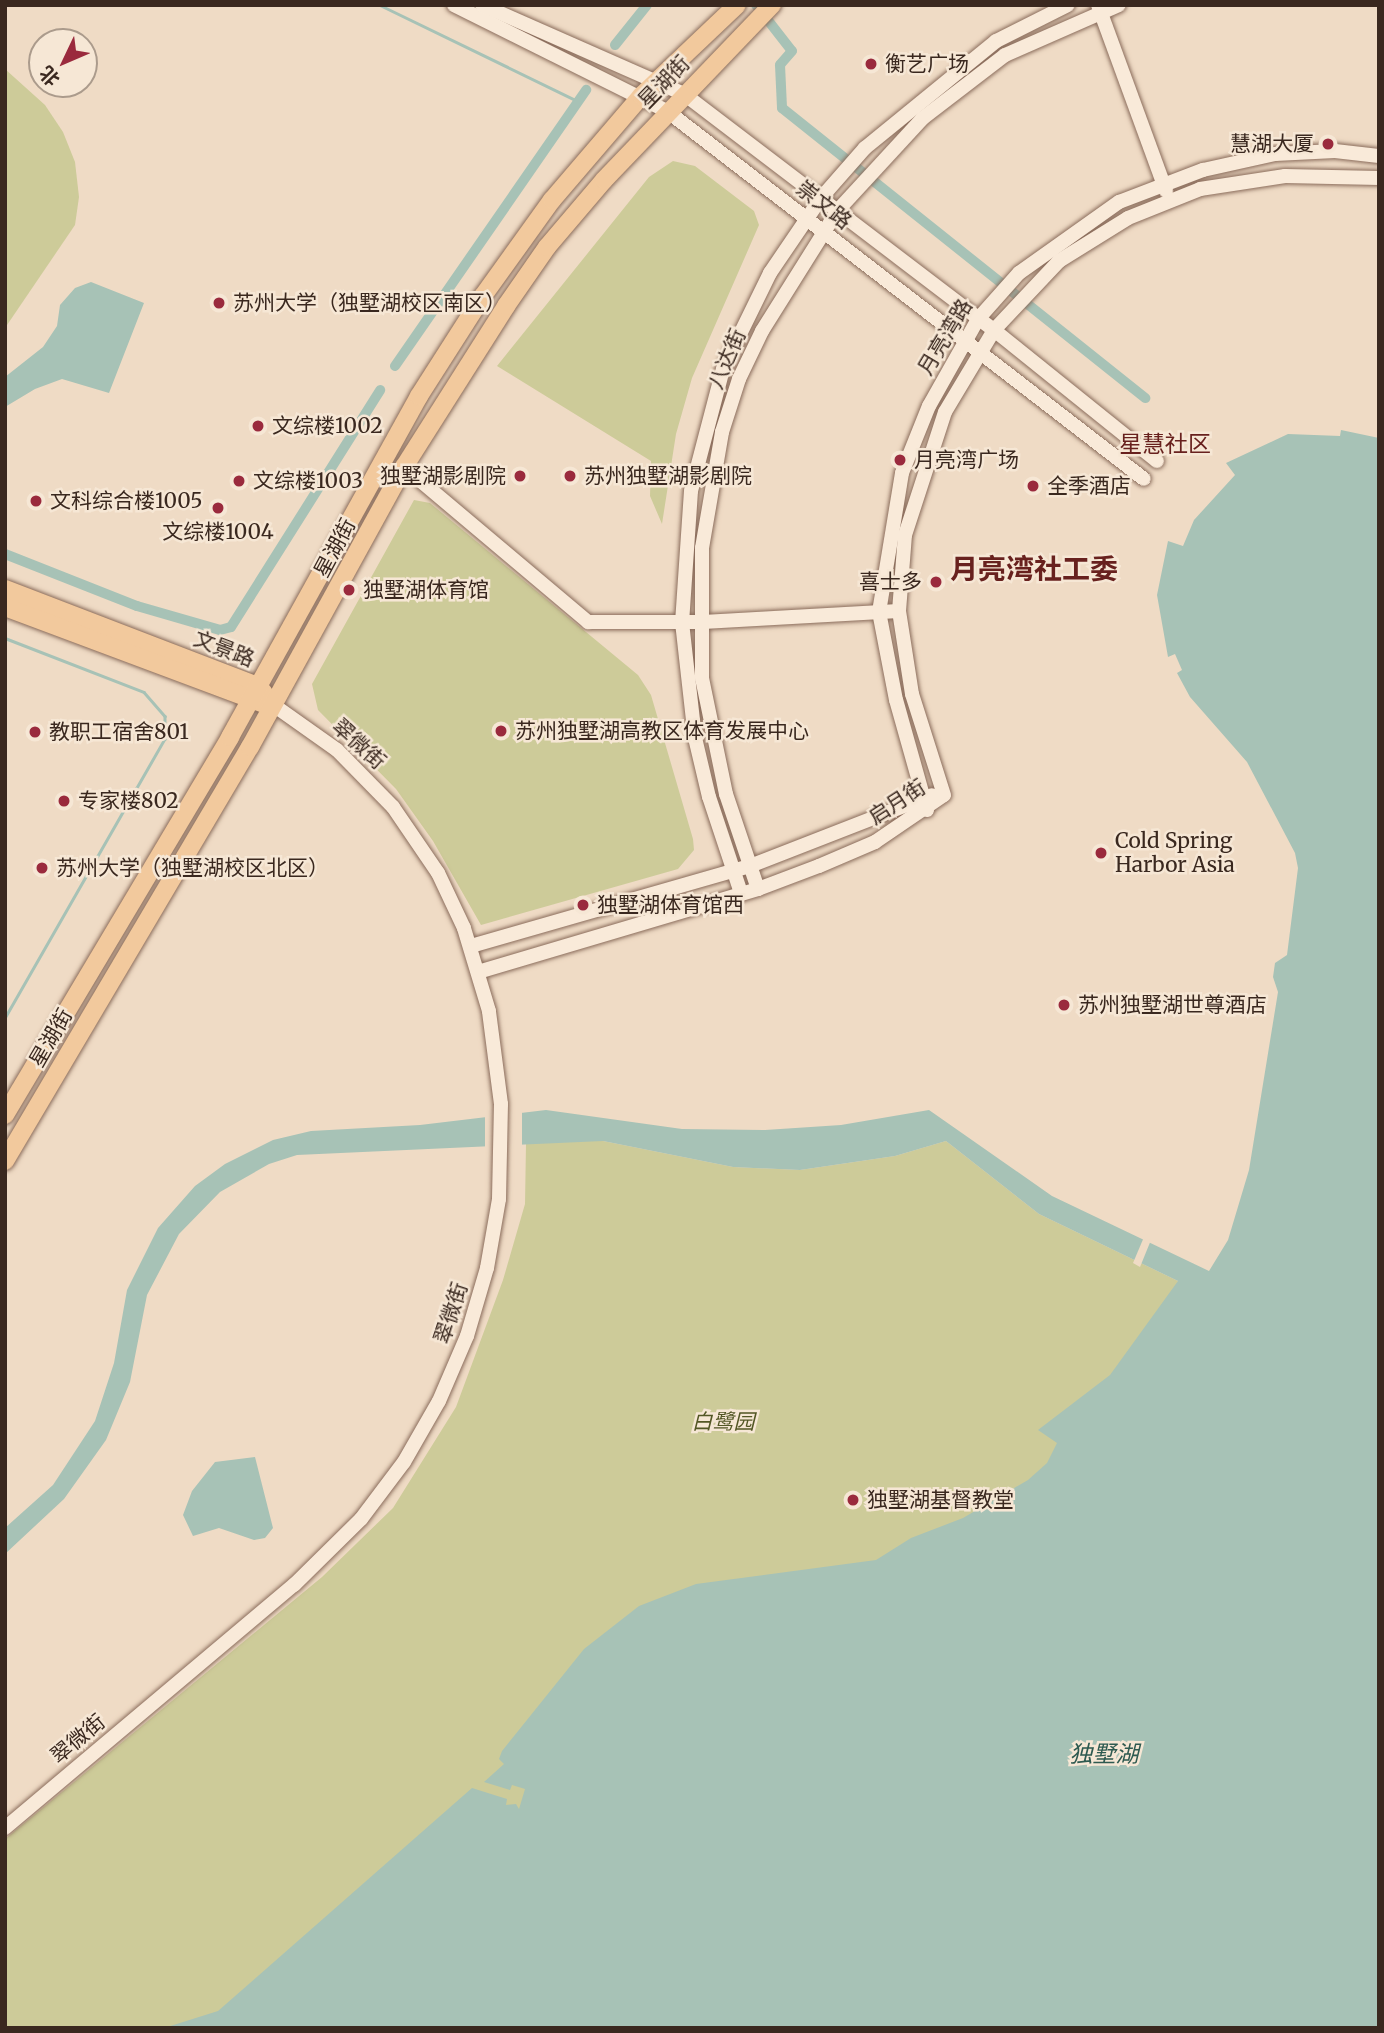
<!DOCTYPE html>
<html>
<head>
<meta charset="utf-8">
<style>
  body { margin:0 }
  #map { position:relative; width:1384px; height:2033px; overflow:hidden; background:#efdbc5; font-family:Merriweather,"Noto Sans SC",serif }
  div>[style] { position:absolute }
  .green>* { inset:0; background:#cdcb99 }
  .water>* { inset:0; background:#a7c2b6 }
  .pier>* { inset:0; background:#efdbc5 }
  .stream>* { height:2.5px; margin:-1.25px; padding:0 1.25px; transform-origin:1.25px; border-radius:1.25px; background:#a7c2b6 }
  .canal>* { height:10px; margin:-5px; padding:0 5px; transform-origin:5px; border-radius:5px; background:#a7c2b6 }
  .roads { filter:drop-shadow(0 0 2px #8a6c5b) drop-shadow(0 0 2px #8a6c5b) }
  .minor>* { height:14px; margin:-7px; padding:0 7px; transform-origin:7px; border-radius:7px; background:#f9ead9 }
  .major>* { height:18px; margin:-9px; padding:0 9px; transform-origin:9px; border-radius:9px; background:#f2c99d }
  .dots>* { width:19px; height:19px; translate:-50% -50%; box-sizing:border-box; border:4px solid #f6e7d5; border-radius:50% }
  span { translate:-50% -50%; white-space:nowrap; text-align:center; line-height:1.15; -webkit-text-stroke:5px #f6e7d5; paint-order:stroke }
  .poi-label { font-size:21px; color:#3a281f }
  .left { translate:0 -50%; text-align:left }
  .right { translate:-100% -50%; text-align:right }
  .street-label { font-size:21px; color:#3a281f }
  .park-label { font-size:21px; color:#535725; font-style:italic }
  .neighbourhood-label { font-size:23px; color:#68211e }
  .water-label { font-size:23px; color:#2e5a50; font-style:italic }
  .district-label { font-size:28px; color:#68211e; font-weight:700 }
  .frame { position:absolute; inset:0; border:7px solid #3a281f; pointer-events:none }
  .north { position:absolute; left:28px; top:28px; width:70px; height:70px; box-sizing:border-box; background:#f6e7d5; border:2px solid #ab9b8c; border-radius:50%; rotate:226deg; font-size:19px; font-weight:700; line-height:28px; text-align:center; color:#3a281f }
  .north::after { content:''; display:block; margin:auto; width:24px; height:32px; background:#9a2a3d; clip-path:polygon(50% 0,100% 100%,50% 72%,0 100%) }
</style>
</head>
<body>
<div id="map">
  <div class="green">
    <div style="clip-path:polygon(5px 69px,45px 105px,63px 132px,75px 162px,79px 197px,75px 225px,5px 328px)"></div>
    <div style="clip-path:polygon(673px 161px,695px 166px,754px 211px,759px 225px,692px 378px,676px 434px,662px 524px,650px 496px,651px 461px,497px 366px,649px 177px)"></div>
    <div style="clip-path:polygon(414px 500px,430px 503px,638px 675px,651px 695px,693px 839px,694px 850px,678px 869px,481px 925px,433px 841px,396px 789px,318px 710px,312px 684px)"></div>
    <div style="clip-path:polygon(560px 1140px,603px 1141px,733px 1167px,800px 1170px,895px 1156px,946px 1141px,1039px 1214px,1178px 1281px,1138px 1442px,337px 2028px,5px 2028px,5px 1839px,322px 1577px,393px 1508px,456px 1407px,503px 1280px,525px 1204px,526px 1144px)"></div>
  </div>
  <div class="water">
    <div style="clip-path:polygon(91px 282px,144px 303px,109px 393px,62px 379px,35px 389px,5px 407px,5px 377px,43px 347px,57px 326px,60px 305px,75px 288px)"></div>
    <div style="clip-path:polygon(1341px 430px,1379px 438px,1379px 2028px,164px 2028px,218px 2011px,472px 1788px,507px 1799px,506px 1805px,516px 1804px,519px 1809px,525px 1789px,512px 1785px,510px 1790px,484px 1782px,504px 1764px,499px 1759px,502px 1751px,584px 1649px,639px 1606px,696px 1584px,876px 1560px,911px 1538px,963px 1518px,1028px 1480px,1047px 1463px,1057px 1443px,1038px 1430px,1110px 1375px,1178px 1281px,1039px 1214px,946px 1141px,895px 1156px,800px 1170px,733px 1167px,603px 1141px,297px 1155px,269px 1164px,220px 1192px,179px 1234px,147px 1295px,130px 1382px,106px 1440px,64px 1499px,5px 1554px,5px 1528px,53px 1485px,95px 1421px,114px 1363px,127px 1290px,158px 1228px,195px 1186px,225px 1164px,273px 1140px,311px 1131px,420px 1125px,546px 1110px,682px 1129px,765px 1130px,841px 1125px,929px 1110px,1052px 1196px,1209px 1271px,1228px 1240px,1249px 1170px,1278px 992px,1273px 977px,1275px 963px,1287px 955px,1298px 868px,1295px 853px,1247px 762px,1190px 697px,1177px 673px,1182px 670px,1175px 654px,1168px 657px,1157px 595px,1168px 541px,1183px 546px,1194px 520px,1235px 475px,1226px 463px,1288px 434px,1340px 436px)"></div>
    <div style="clip-path:polygon(255px 1457px,273px 1528px,265px 1538px,254px 1540px,219px 1528px,193px 1536px,183px 1515px,192px 1491px,215px 1462px)"></div>
  </div>
  <div class="pier">
    <div style="clip-path:polygon(522px 1108px,522px 1148px,485px 1153px,485px 1114px)"></div>
    <div style="clip-path:polygon(1144px 1237px,1151px 1240px,1140px 1267px,1133px 1263px)"></div>
  </div>
  <div class="stream">
    <div style="left:380px;top:5px;width:220px;rotate:25.9deg"></div>
    <div style="left:5px;top:638px;width:149px;rotate:21.2deg"></div>
    <div style="left:144px;top:692px;width:32px;rotate:49deg"></div>
    <div style="left:165px;top:716px;width:23px;rotate:90deg"></div>
    <div style="left:165px;top:739px;width:322px;rotate:119.8deg"></div>
  </div>
  <div class="canal">
    <div style="left:756px;top:5px;width:58px;rotate:52deg"></div>
    <div style="left:792px;top:51px;width:18px;rotate:131deg"></div>
    <div style="left:780px;top:65px;width:43px;rotate:87.3deg"></div>
    <div style="left:782px;top:108px;width:465px;rotate:38.6deg"></div>
    <div style="left:615px;top:45px;width:51px;rotate:-51.3deg"></div>
    <div style="left:395px;top:366px;width:336px;rotate:-55.3deg"></div>
    <div style="left:5px;top:554px;width:142px;rotate:21.5deg"></div>
    <div style="left:137px;top:606px;width:86px;rotate:16.1deg"></div>
    <div style="left:220px;top:630px;width:11px;rotate:-15deg"></div>
    <div style="left:231px;top:627px;width:280px;rotate:-57.8deg"></div>
  </div>
  <div class="roads">
    <div class="minor">
      <div style="left:454px;top:5px;width:238px;rotate:26.5deg"></div>
      <div style="left:667px;top:111px;width:602px;rotate:37.65deg"></div>
      <div style="left:482px;top:5px;width:221px;rotate:23.8deg"></div>
      <div style="left:684px;top:94px;width:390px;rotate:37.3deg"></div>
      <div style="left:994px;top:330px;width:209px;rotate:38.8deg"></div>
      <div style="left:1098px;top:5px;width:198px;rotate:69.9deg"></div>
      <div style="left:404px;top:467px;width:241px;rotate:40.1deg"></div>
      <div style="left:588px;top:622px;width:115px"></div>
      <div style="left:703px;top:622px;width:196px;rotate:-3.2deg"></div>
      <div style="left:944px;top:795px;width:106px;rotate:-107.6deg"></div>
      <div style="left:912px;top:694px;width:84px;rotate:-98.9deg"></div>
      <div style="left:899px;top:611px;width:76px;rotate:-85.5deg"></div>
      <div style="left:905px;top:535px;width:129px;rotate:-72deg"></div>
      <div style="left:945px;top:412px;width:96px;rotate:-59.1deg"></div>
      <div style="left:994px;top:330px;width:95px;rotate:-46.7deg"></div>
      <div style="left:1059px;top:261px;width:81px;rotate:-31.9deg"></div>
      <div style="left:1128px;top:218px;width:78px;rotate:-21.9deg"></div>
      <div style="left:1200px;top:189px;width:86px;rotate:-8.7deg"></div>
      <div style="left:1285px;top:176px;width:94px;rotate:1.2deg"></div>
      <div style="left:927px;top:810px;width:114px;rotate:-105.7deg"></div>
      <div style="left:896px;top:700px;width:90px;rotate:-100.9deg"></div>
      <div style="left:879px;top:612px;width:141px;rotate:-80.6deg"></div>
      <div style="left:902px;top:473px;width:72px;rotate:-68.1deg"></div>
      <div style="left:929px;top:406px;width:100px;rotate:-60.6deg"></div>
      <div style="left:978px;top:319px;width:62px;rotate:-48.3deg"></div>
      <div style="left:1019px;top:273px;width:123px;rotate:-35.4deg"></div>
      <div style="left:1119px;top:202px;width:90px;rotate:-20.9deg"></div>
      <div style="left:1203px;top:170px;width:74px;rotate:-12.5deg"></div>
      <div style="left:1275px;top:154px;width:60px;rotate:-2.9deg"></div>
      <div style="left:1335px;top:151px;width:44px;rotate:6.5deg"></div>
      <div style="left:758px;top:889px;width:100px;rotate:-108.6deg"></div>
      <div style="left:726px;top:794px;width:118px;rotate:-101.7deg"></div>
      <div style="left:702px;top:678px;width:130px;rotate:-90deg"></div>
      <div style="left:702px;top:548px;width:118px;rotate:-80.2deg"></div>
      <div style="left:722px;top:432px;width:56px;rotate:-72.2deg"></div>
      <div style="left:739px;top:379px;width:53px;rotate:-64.4deg"></div>
      <div style="left:762px;top:331px;width:143px;rotate:-57.9deg"></div>
      <div style="left:838px;top:210px;width:125px;rotate:-47.3deg"></div>
      <div style="left:923px;top:118px;width:103px;rotate:-37.5deg"></div>
      <div style="left:1005px;top:55px;width:124px;rotate:-23.7deg"></div>
      <div style="left:741px;top:893px;width:101px;rotate:-108.4deg"></div>
      <div style="left:709px;top:797px;width:61px;rotate:-103.3deg"></div>
      <div style="left:695px;top:738px;width:116px;rotate:-96.4deg"></div>
      <div style="left:682px;top:623px;width:132px;rotate:-86.1deg"></div>
      <div style="left:691px;top:491px;width:126px;rotate:-75.3deg"></div>
      <div style="left:723px;top:369px;width:107px;rotate:-63.9deg"></div>
      <div style="left:770px;top:273px;width:91px;rotate:-55.8deg"></div>
      <div style="left:821px;top:198px;width:67px;rotate:-48.7deg"></div>
      <div style="left:865px;top:148px;width:169px;rotate:-39.2deg"></div>
      <div style="left:996px;top:41px;width:80px;rotate:-26.6deg"></div>
      <div style="left:471px;top:946px;width:290px;rotate:-16deg"></div>
      <div style="left:750px;top:866px;width:195px;rotate:-21.3deg"></div>
      <div style="left:478px;top:972px;width:292px;rotate:-16.5deg"></div>
      <div style="left:758px;top:889px;width:65px;rotate:-20.7deg"></div>
      <div style="left:819px;top:866px;width:61px;rotate:-23.2deg"></div>
      <div style="left:875px;top:842px;width:83px;rotate:-34.3deg"></div>
      <div style="left:5px;top:1828px;width:378px;rotate:-40.1deg"></div>
      <div style="left:294px;top:1585px;width:94px;rotate:-44.6deg"></div>
      <div style="left:361px;top:1519px;width:71px;rotate:-53deg"></div>
      <div style="left:404px;top:1462px;width:70px;rotate:-60.2deg"></div>
      <div style="left:439px;top:1401px;width:71px;rotate:-66.7deg"></div>
      <div style="left:467px;top:1336px;width:71px;rotate:-73.6deg"></div>
      <div style="left:487px;top:1268px;width:70px;rotate:-80.1deg"></div>
      <div style="left:499px;top:1199px;width:95px;rotate:-88.8deg"></div>
      <div style="left:501px;top:1104px;width:94px;rotate:-97.4deg"></div>
      <div style="left:489px;top:1011px;width:87px;rotate:-106.8deg"></div>
      <div style="left:464px;top:928px;width:61px;rotate:-115.3deg"></div>
      <div style="left:438px;top:873px;width:80px;rotate:-124.3deg"></div>
      <div style="left:393px;top:807px;width:80px;rotate:-134.5deg"></div>
      <div style="left:337px;top:750px;width:80px;rotate:-144.7deg"></div>
    </div>
    <div class="major">
      <div style="left:5px;top:589px;width:271px;rotate:21deg"></div>
      <div style="left:258px;top:686px;width:9px;rotate:49deg"></div>
      <div style="left:5px;top:607px;width:274px;rotate:20.5deg"></div>
      <div style="left:5px;top:1115px;width:440px;rotate:-59.2deg"></div>
      <div style="left:230px;top:737px;width:390px;rotate:-61deg"></div>
      <div style="left:419px;top:396px;width:119px;rotate:-57.4deg"></div>
      <div style="left:483px;top:296px;width:118px;rotate:-54.3deg"></div>
      <div style="left:552px;top:200px;width:137px;rotate:-49.4deg"></div>
      <div style="left:641px;top:96px;width:132px;rotate:-43.5deg"></div>
      <div style="left:5px;top:1161px;width:481px;rotate:-59.4deg"></div>
      <div style="left:250px;top:747px;width:320px;rotate:-61.2deg"></div>
      <div style="left:404px;top:467px;width:191px;rotate:-57.6deg"></div>
      <div style="left:506px;top:306px;width:72px;rotate:-55.2deg"></div>
      <div style="left:547px;top:247px;width:88px;rotate:-49.6deg"></div>
      <div style="left:604px;top:180px;width:243px;rotate:-46.2deg"></div>
    </div>
  </div>
  <div class="dots">
    <div style="left:871px;top:64px;background:#9a2a3d"></div>
    <div style="left:1328px;top:144px;background:#9a2a3d"></div>
    <div style="left:219px;top:303px;background:#9a2a3d"></div>
    <div style="left:258px;top:426px;background:#9a2a3d"></div>
    <div style="left:900px;top:460px;background:#9a2a3d"></div>
    <div style="left:520px;top:476px;background:#9a2a3d"></div>
    <div style="left:570px;top:476px;background:#9a2a3d"></div>
    <div style="left:239px;top:481px;background:#9a2a3d"></div>
    <div style="left:1033px;top:486px;background:#9a2a3d"></div>
    <div style="left:36px;top:501px;background:#9a2a3d"></div>
    <div style="left:218px;top:508px;background:#9a2a3d"></div>
    <div style="left:936px;top:582px;background:#9a2a3d"></div>
    <div style="left:349px;top:590px;background:#9a2a3d"></div>
    <div style="left:501px;top:731px;background:#9a2a3d"></div>
    <div style="left:35px;top:732px;background:#9a2a3d"></div>
    <div style="left:64px;top:801px;background:#9a2a3d"></div>
    <div style="left:1101px;top:853px;background:#9a2a3d"></div>
    <div style="left:42px;top:868px;background:#9a2a3d"></div>
    <div style="left:583px;top:905px;background:#9a2a3d"></div>
    <div style="left:1064px;top:1005px;background:#9a2a3d"></div>
    <div style="left:853px;top:1500px;background:#9a2a3d"></div>
  </div>
  <div class="poi-label">
    <span class="left" style="left:885px;top:64px">衡艺广场</span>
    <span class="right" style="left:1314px;top:144px">慧湖大厦</span>
    <span class="left" style="left:233px;top:303px">苏州大学（独墅湖校区南区）</span>
    <span class="left" style="left:272px;top:426px">文综楼1002</span>
    <span class="left" style="left:914px;top:460px">月亮湾广场</span>
    <span class="right" style="left:506px;top:476px">独墅湖影剧院</span>
    <span class="left" style="left:584px;top:476px">苏州独墅湖影剧院</span>
    <span class="left" style="left:253px;top:481px">文综楼1003</span>
    <span class="left" style="left:1047px;top:486px">全季酒店</span>
    <span class="left" style="left:50px;top:501px">文科综合楼1005</span>
    <span style="left:218px;top:532px">文综楼1004</span>
    <span class="right" style="left:922px;top:582px">喜士多</span>
    <span class="left" style="left:363px;top:590px">独墅湖体育馆</span>
    <span class="left" style="left:515px;top:731px">苏州独墅湖高教区体育发展中心</span>
    <span class="left" style="left:49px;top:732px">教职工宿舍801</span>
    <span class="left" style="left:78px;top:801px">专家楼802</span>
    <span class="left" style="left:1115px;top:853px">Cold Spring<br>Harbor Asia</span>
    <span class="left" style="left:56px;top:868px">苏州大学（独墅湖校区北区）</span>
    <span class="left" style="left:597px;top:905px">独墅湖体育馆西</span>
    <span class="left" style="left:1078px;top:1005px">苏州独墅湖世尊酒店</span>
    <span class="left" style="left:867px;top:1500px">独墅湖基督教堂</span>
  </div>
  <div class="street-label">
    <span style="left:664px;top:82px;rotate:-46deg">星湖街</span>
    <span style="left:824px;top:205px;rotate:38deg">崇文路</span>
    <span style="left:945px;top:337px;rotate:-59deg">月亮湾路</span>
    <span style="left:727px;top:359px;rotate:-67deg">八达街</span>
    <span style="left:335px;top:548px;rotate:-62deg">星湖街</span>
    <span style="left:224px;top:649px;rotate:21deg">文景路</span>
    <span style="left:359px;top:744px;rotate:42deg">翠微街</span>
    <span style="left:897px;top:802px;rotate:-33deg">启月街</span>
    <span style="left:51px;top:1038px;rotate:-60deg">星湖街</span>
    <span style="left:451px;top:1313px;rotate:-72deg">翠微街</span>
    <span style="left:78px;top:1739px;rotate:-40deg">翠微街</span>
  </div>
  <div class="park-label">
    <span style="left:723px;top:1422px">白鹭园</span>
  </div>
  <div class="neighbourhood-label">
    <span style="left:1165px;top:444px">星慧社区</span>
  </div>
  <div class="water-label">
    <span style="left:1104px;top:1754px">独墅湖</span>
  </div>
  <div class="district-label">
    <span style="left:1034px;top:569px">月亮湾社工委</span>
  </div>
  <div class="frame"></div>
  <div class="north">北</div>
</div>
</body>
</html>
